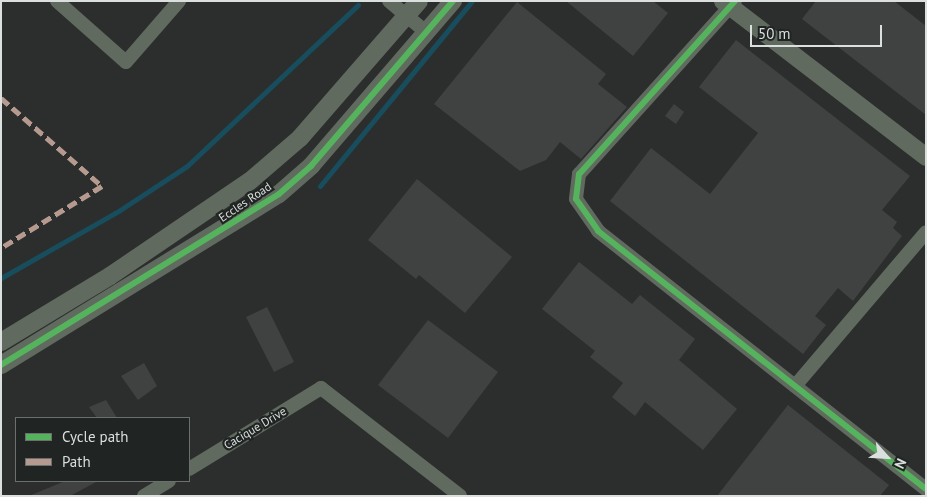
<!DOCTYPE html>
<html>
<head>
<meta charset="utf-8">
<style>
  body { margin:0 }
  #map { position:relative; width:927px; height:497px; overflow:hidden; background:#2b2e2d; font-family:"PT Sans",sans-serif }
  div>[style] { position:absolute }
  .stream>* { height:5px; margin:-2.5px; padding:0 2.5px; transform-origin:2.5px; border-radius:2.5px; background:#184d5d }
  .building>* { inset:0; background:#404242 }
  .minor>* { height:14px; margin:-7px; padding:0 7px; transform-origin:7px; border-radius:7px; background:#606a5f }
  .tertiary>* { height:18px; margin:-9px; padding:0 9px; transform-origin:9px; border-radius:9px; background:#606a5f }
  .quiet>* { height:5px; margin-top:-2.5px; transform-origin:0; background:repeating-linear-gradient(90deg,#b69a8f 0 10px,transparent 0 15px) }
  .cycleway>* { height:6px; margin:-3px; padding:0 3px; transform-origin:3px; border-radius:3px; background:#56b35d }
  span { translate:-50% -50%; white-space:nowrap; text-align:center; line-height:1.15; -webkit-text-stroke:4.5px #202523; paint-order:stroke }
  .street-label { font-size:12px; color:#dbdfdd }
  .frame { position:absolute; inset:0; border:2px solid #dbdfdd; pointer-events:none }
  .legend { position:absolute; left:15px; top:417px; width:175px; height:65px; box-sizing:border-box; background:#202523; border:1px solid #6b6f6d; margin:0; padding:6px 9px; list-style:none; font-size:15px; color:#dbdfdd }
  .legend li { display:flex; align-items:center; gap:10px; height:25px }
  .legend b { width:25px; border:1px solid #6b6f6d }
  .north { position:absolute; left:862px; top:432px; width:50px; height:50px; -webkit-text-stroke:4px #202523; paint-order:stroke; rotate:116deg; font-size:14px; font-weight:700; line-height:20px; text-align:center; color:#dbdfdd }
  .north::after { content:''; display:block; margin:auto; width:18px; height:22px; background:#dbdfdd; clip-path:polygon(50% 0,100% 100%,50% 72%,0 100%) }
  .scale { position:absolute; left:750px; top:25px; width:132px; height:22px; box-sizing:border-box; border:2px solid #dbdfdd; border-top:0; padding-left:6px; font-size:15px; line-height:18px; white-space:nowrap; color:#dbdfdd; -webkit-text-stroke:4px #202523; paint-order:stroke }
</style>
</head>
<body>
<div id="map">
  <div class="stream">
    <div style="left:320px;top:186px;width:239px;rotate:-50.6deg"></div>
    <div style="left:1px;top:278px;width:137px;rotate:-29.7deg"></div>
    <div style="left:120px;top:210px;width:80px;rotate:-33.3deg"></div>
    <div style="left:187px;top:166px;width:235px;rotate:-43.3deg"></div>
  </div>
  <div class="building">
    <div style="clip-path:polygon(566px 1px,653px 1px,668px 13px,633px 56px)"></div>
    <div style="clip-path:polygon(816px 1px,894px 1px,926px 26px,926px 115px,802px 19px)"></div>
    <div style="clip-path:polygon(517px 2px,606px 74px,598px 84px,627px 107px,581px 159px,560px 142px,546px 160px,520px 171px,434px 104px)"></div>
    <div style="clip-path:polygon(736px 40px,910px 176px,882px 210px,897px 222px,893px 228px,902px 236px,853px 301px,838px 288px,815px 316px,826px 325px,803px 354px,610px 201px,651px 148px,710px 194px,758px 133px,699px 87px)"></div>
    <div style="clip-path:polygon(674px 104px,684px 112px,676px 124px,665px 116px)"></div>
    <div style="clip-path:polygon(417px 179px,512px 257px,465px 313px,419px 275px,416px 279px,368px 240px)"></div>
    <div style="clip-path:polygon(579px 262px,632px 304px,640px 295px,695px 339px,679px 360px,737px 409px,703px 450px,645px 402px,635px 416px,612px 397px,623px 383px,590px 357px,595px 351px,542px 309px)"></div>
    <div style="clip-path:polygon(267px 307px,294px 362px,274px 372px,246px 317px)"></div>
    <div style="clip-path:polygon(428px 320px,498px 372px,448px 438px,378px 385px)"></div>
    <div style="clip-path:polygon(144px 363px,157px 386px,138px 400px,121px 376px)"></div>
    <div style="clip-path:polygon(106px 400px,117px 418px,97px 418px,89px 407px)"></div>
    <div style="clip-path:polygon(788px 405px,889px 485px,880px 496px,717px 496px)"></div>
    <div style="clip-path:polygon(65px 481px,98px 481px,70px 496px,29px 496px)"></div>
  </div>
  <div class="minor">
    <div style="left:57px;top:1px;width:92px;rotate:41.5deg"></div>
    <div style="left:126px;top:62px;width:81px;rotate:-49deg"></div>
    <div style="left:389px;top:1px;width:50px;rotate:40.1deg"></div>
    <div style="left:735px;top:1px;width:233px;rotate:132deg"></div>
    <div style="left:579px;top:174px;width:25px;rotate:97deg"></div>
    <div style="left:576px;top:199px;width:39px;rotate:55deg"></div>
    <div style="left:598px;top:231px;width:417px;rotate:38.2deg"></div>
    <div style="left:795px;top:386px;width:202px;rotate:-49.6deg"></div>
    <div style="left:189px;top:469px;width:155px;rotate:-31.5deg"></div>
    <div style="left:321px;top:388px;width:176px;rotate:37.8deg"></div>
    <div style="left:144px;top:496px;width:29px;rotate:-31deg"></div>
  </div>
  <div class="tertiary">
    <div style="left:723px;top:1px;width:256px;rotate:37.5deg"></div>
    <div style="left:1px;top:342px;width:127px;rotate:-31.2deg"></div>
    <div style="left:110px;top:276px;width:169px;rotate:-34.2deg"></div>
    <div style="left:250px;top:181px;width:66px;rotate:-40.7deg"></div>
    <div style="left:300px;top:138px;width:181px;rotate:-49deg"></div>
    <div style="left:1px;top:365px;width:326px;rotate:-31.6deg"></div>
    <div style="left:279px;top:194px;width:43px;rotate:-41.2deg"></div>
    <div style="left:311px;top:166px;width:218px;rotate:-49.3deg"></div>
  </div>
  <div class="quiet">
    <div style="left:1px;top:98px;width:134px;rotate:41.1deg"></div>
    <div style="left:102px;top:186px;width:119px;rotate:148.5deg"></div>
  </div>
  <div class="cycleway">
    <div style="left:735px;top:1px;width:233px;rotate:132deg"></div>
    <div style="left:579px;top:174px;width:25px;rotate:97deg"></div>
    <div style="left:576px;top:199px;width:39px;rotate:55deg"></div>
    <div style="left:598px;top:231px;width:417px;rotate:38.2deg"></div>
    <div style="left:1px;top:365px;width:326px;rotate:-31.6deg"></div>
    <div style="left:279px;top:194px;width:43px;rotate:-41.2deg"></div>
    <div style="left:311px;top:166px;width:218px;rotate:-49.3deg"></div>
  </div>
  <div class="street-label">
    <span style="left:245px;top:202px;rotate:-34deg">Eccles Road</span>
    <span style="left:255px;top:428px;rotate:-31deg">Cacique Drive</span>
  </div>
  <div class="frame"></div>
  <ul class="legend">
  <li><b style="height:6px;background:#56b35d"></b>Cycle path</li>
  <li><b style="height:6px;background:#b69a8f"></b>Path</li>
  </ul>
  <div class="north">N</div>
  <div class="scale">50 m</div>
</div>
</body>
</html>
